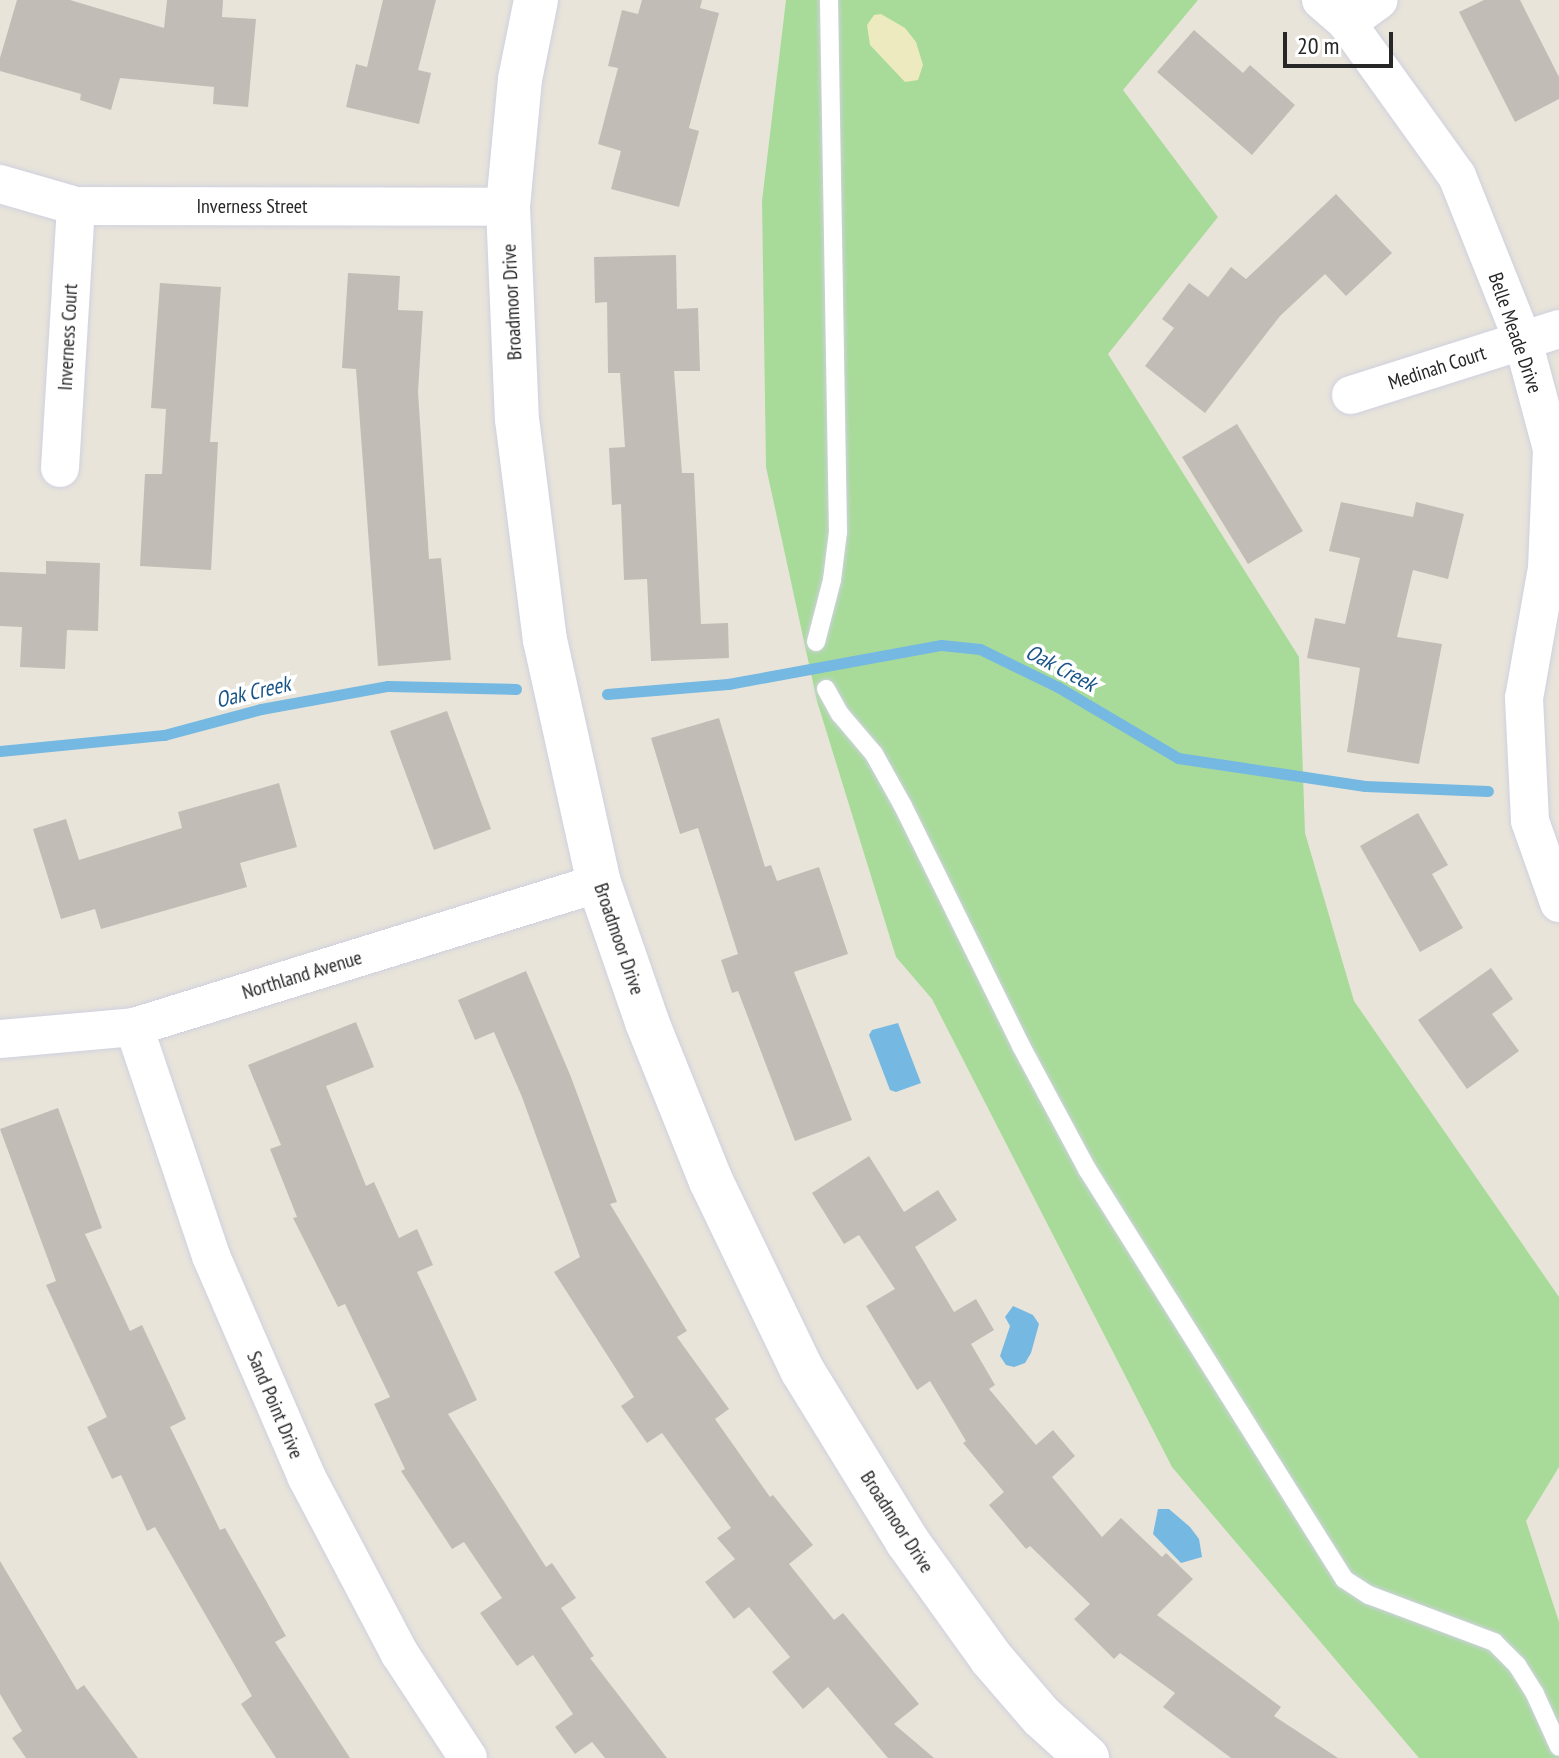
<!DOCTYPE html>
<html>
<head>
<meta charset="utf-8">
<style>
  body { margin:0 }
  #map { position:relative; width:1559px; height:1758px; overflow:hidden; background:#e8e4da; font-family:"PT Sans Narrow",sans-serif }
  div>[style] { position:absolute }
  .green>* { inset:0; background:#a8db9a }
  .sand>* { inset:0; background:#eceabe }
  .water>* { inset:0; background:#75b8e2 }
  .stream>* { height:11px; margin:-5.5px; padding:0 5.5px; transform-origin:5.5px; border-radius:5.5px; background:#75b8e2 }
  .building>* { inset:0; background:#c1bdb6 }
  .roads { filter:drop-shadow(0 0 2px #cfd0df) drop-shadow(0 0 2px #cfd0df) }
  .service>* { height:18px; margin:-9px; padding:0 9px; transform-origin:9px; border-radius:9px; background:#fff }
  .minor>* { height:38px; margin:-19px; padding:0 19px; transform-origin:19px; border-radius:19px; background:#fff }
  .tertiary>* { height:44px; margin:-22px; padding:0 22px; transform-origin:22px; border-radius:22px; background:#fff }
  span { translate:-50% -50%; white-space:nowrap; text-align:center; line-height:1.15; -webkit-text-stroke:7px #fff; paint-order:stroke }
  .street-label { font-size:20px; color:#272727 }
  .water-label { font-size:22px; color:#195589; font-style:italic }
  .scale { position:absolute; left:1283px; top:32px; width:110px; height:36px; box-sizing:border-box; border:4px solid #272727; border-top:0; padding-left:10px; font-size:24px; line-height:28px; white-space:nowrap; color:#272727; -webkit-text-stroke:6px #fff; paint-order:stroke }
</style>
</head>
<body>
<div id="map">
  <div class="green">
    <div style="clip-path:polygon(786px 0,1198px 0,1123px 90px,1218px 217px,1108px 354px,1299px 657px,1305px 833px,1354px 1001px,1559px 1297px,1559px 1467px,1526px 1521px,1559px 1622px,1559px 1758px,1419px 1758px,1172px 1467px,932px 999px,896px 957px,817px 701px,766px 467px,762px 201px)"></div>
  </div>
  <div class="sand">
    <div style="clip-path:polygon(881px 14px,905px 28px,916px 42px,923px 65px,918px 80px,905px 82px,870px 45px,867px 25px,874px 15px)"></div>
  </div>
  <div class="water">
    <div style="clip-path:polygon(898px 1023px,921px 1083px,896px 1092px,890px 1090px,869px 1035px,872px 1030px)"></div>
    <div style="clip-path:polygon(1013px 1306px,1033px 1315px,1039px 1324px,1031px 1353px,1025px 1363px,1014px 1367px,1006px 1365px,1000px 1356px,1010px 1326px,1005px 1317px)"></div>
    <div style="clip-path:polygon(1158px 1509px,1169px 1509px,1190px 1527px,1199px 1539px,1202px 1557px,1181px 1563px,1153px 1534px)"></div>
  </div>
  <div class="stream">
    <div style="left:607px;top:694px;width:121px;rotate:-4.7deg"></div>
    <div style="left:728px;top:684px;width:217px;rotate:-10.4deg"></div>
    <div style="left:941px;top:645px;width:39px;rotate:6deg"></div>
    <div style="left:980px;top:649px;width:87px;rotate:26deg"></div>
    <div style="left:1058px;top:687px;width:139px;rotate:30.6deg"></div>
    <div style="left:1178px;top:758px;width:189px;rotate:8.5deg"></div>
    <div style="left:1365px;top:786px;width:123px;rotate:2.3deg"></div>
    <div style="left:0;top:751px;width:165px;rotate:-5.6deg"></div>
    <div style="left:164px;top:735px;width:100px;rotate:-15deg"></div>
    <div style="left:261px;top:709px;width:129px;rotate:-10.3deg"></div>
    <div style="left:388px;top:686px;width:128px;rotate:1.3deg"></div>
  </div>
  <div class="building">
    <div style="clip-path:polygon(17px 0,70px 0,164px 28px,167px 0,223px 0,222px 17px,256px 19px,248px 107px,213px 104px,214px 87px,120px 78px,111px 110px,80px 100px,81px 94px,0 71px,0 58px)"></div>
    <div style="clip-path:polygon(383px 0,436px 0,418px 70px,431px 73px,419px 124px,346px 107px,356px 64px,367px 67px)"></div>
    <div style="clip-path:polygon(642px 0,702px 0,700px 8px,719px 13px,689px 128px,699px 131px,679px 207px,611px 189px,621px 151px,598px 144px,618px 68px,608px 66px,622px 10px,638px 14px)"></div>
    <div style="clip-path:polygon(1484px 0,1520px 0,1559px 77px,1559px 99px,1515px 122px,1459px 12px)"></div>
    <div style="clip-path:polygon(1194px 30px,1243px 73px,1250px 65px,1295px 105px,1252px 155px,1157px 72px)"></div>
    <div style="clip-path:polygon(1336px 194px,1392px 253px,1346px 296px,1325px 274px,1280px 316px,1205px 413px,1145px 366px,1174px 328px,1162px 319px,1189px 283px,1208px 297px,1231px 267px,1246px 279px)"></div>
    <div style="clip-path:polygon(676px 255px,677px 309px,698px 308px,700px 371px,674px 371px,682px 473px,694px 473px,701px 624px,728px 623px,729px 658px,651px 661px,647px 579px,624px 580px,621px 504px,612px 505px,609px 448px,625px 447px,620px 373px,608px 373px,607px 302px,595px 303px,594px 257px)"></div>
    <div style="clip-path:polygon(348px 273px,400px 276px,398px 310px,423px 311px,418px 392px,429px 559px,441px 558px,451px 660px,378px 666px,356px 369px,342px 368px)"></div>
    <div style="clip-path:polygon(160px 283px,221px 287px,210px 442px,218px 442px,211px 570px,140px 566px,145px 474px,162px 474px,166px 409px,151px 408px)"></div>
    <div style="clip-path:polygon(1237px 424px,1303px 531px,1248px 564px,1182px 457px)"></div>
    <div style="clip-path:polygon(1341px 502px,1413px 517px,1416px 502px,1464px 514px,1448px 579px,1413px 570px,1397px 637px,1442px 644px,1419px 764px,1347px 752px,1360px 668px,1307px 658px,1315px 618px,1345px 624px,1360px 558px,1329px 551px)"></div>
    <div style="clip-path:polygon(46px 561px,100px 563px,98px 631px,67px 630px,65px 669px,20px 667px,22px 627px,0 626px,0 572px,46px 574px)"></div>
    <div style="clip-path:polygon(447px 711px,491px 829px,434px 850px,390px 731px)"></div>
    <div style="clip-path:polygon(719px 718px,765px 867px,771px 865px,777px 881px,819px 867px,848px 954px,794px 972px,852px 1120px,795px 1141px,738px 991px,732px 993px,721px 960px,738px 954px,698px 828px,680px 834px,651px 738px)"></div>
    <div style="clip-path:polygon(279px 783px,297px 847px,240px 863px,247px 887px,101px 929px,95px 909px,61px 919px,33px 829px,66px 819px,79px 860px,182px 828px,178px 812px)"></div>
    <div style="clip-path:polygon(1418px 813px,1448px 865px,1432px 874px,1463px 928px,1420px 952px,1360px 846px)"></div>
    <div style="clip-path:polygon(1491px 968px,1513px 999px,1492px 1014px,1519px 1051px,1467px 1089px,1418px 1020px)"></div>
    <div style="clip-path:polygon(526px 971px,571px 1077px,617px 1202px,610px 1204px,687px 1331px,677px 1337px,729px 1409px,715px 1419px,770px 1497px,773px 1495px,813px 1545px,789px 1564px,834px 1620px,843px 1613px,919px 1704px,894px 1724px,934px 1758px,888px 1758px,828px 1687px,803px 1709px,772px 1672px,790px 1657px,749px 1607px,734px 1619px,705px 1582px,735px 1559px,717px 1538px,731px 1528px,662px 1433px,647px 1443px,621px 1406px,634px 1397px,554px 1272px,580px 1257px,522px 1097px,494px 1032px,475px 1040px,458px 1000px)"></div>
    <div style="clip-path:polygon(356px 1022px,374px 1067px,326px 1086px,366px 1186px,374px 1182px,399px 1238px,417px 1229px,433px 1265px,417px 1272px,477px 1400px,448px 1414px,546px 1567px,552px 1563px,576px 1598px,561px 1608px,594px 1656px,590px 1658px,667px 1758px,605px 1758px,592px 1742px,575px 1754px,555px 1727px,573px 1714px,533px 1655px,517px 1666px,480px 1613px,502px 1598px,464px 1542px,452px 1549px,401px 1471px,405px 1469px,374px 1404px,390px 1397px,345px 1304px,338px 1307px,293px 1218px,297px 1217px,270px 1149px,281px 1145px,248px 1065px)"></div>
    <div style="clip-path:polygon(58px 1108px,102px 1228px,85px 1234px,130px 1331px,142px 1325px,186px 1419px,170px 1427px,220px 1530px,225px 1528px,286px 1636px,275px 1642px,350px 1758px,276px 1758px,241px 1704px,252px 1696px,155px 1527px,147px 1531px,121px 1475px,112px 1479px,87px 1427px,107px 1417px,46px 1285px,56px 1281px,0 1129px)"></div>
    <div style="clip-path:polygon(869px 1156px,904px 1212px,938px 1190px,957px 1220px,915px 1247px,954px 1312px,976px 1299px,994px 1330px,971px 1344px,995px 1385px,989px 1389px,1036px 1445px,1053px 1430px,1075px 1456px,1052px 1477px,1102px 1537px,1121px 1518px,1162px 1557px,1166px 1553px,1193px 1579px,1157px 1615px,1281px 1707px,1274px 1716px,1338px 1758px,1231px 1758px,1163px 1707px,1175px 1693px,1120px 1653px,1114px 1659px,1074px 1619px,1090px 1604px,1030px 1546px,1026px 1549px,989px 1505px,1004px 1492px,963px 1443px,966px 1441px,930px 1381px,917px 1390px,866px 1306px,895px 1289px,859px 1235px,844px 1244px,812px 1193px)"></div>
    <div style="clip-path:polygon(0 1561px,77px 1690px,84px 1685px,138px 1758px,26px 1758px,12px 1738px,22px 1731px,0 1694px)"></div>
  </div>
  <div class="roads">
    <div class="service">
      <div style="left:816px;top:642px;width:64px;rotate:-75.5deg"></div>
      <div style="left:832px;top:580px;width:48px;rotate:-82.9deg"></div>
      <div style="left:838px;top:532px;width:532px;rotate:-90.97deg"></div>
      <div style="left:826px;top:689px;width:29px;rotate:61deg"></div>
      <div style="left:840px;top:714px;width:52px;rotate:49.6deg"></div>
      <div style="left:874px;top:754px;width:60px;rotate:60.9deg"></div>
      <div style="left:903px;top:806px;width:267px;rotate:63.8deg"></div>
      <div style="left:1021px;top:1046px;width:140px;rotate:61.8deg"></div>
      <div style="left:1087px;top:1169px;width:484px;rotate:57.9deg"></div>
      <div style="left:1344px;top:1579px;width:30px;rotate:33deg"></div>
      <div style="left:1369px;top:1595px;width:134px;rotate:20.6deg"></div>
      <div style="left:1494px;top:1642px;width:33px;rotate:45deg"></div>
      <div style="left:1517px;top:1665px;width:34px;rotate:58deg"></div>
      <div style="left:1535px;top:1694px;width:58px;rotate:65.6deg"></div>
    </div>
    <div class="minor">
      <div style="left:1321px;top:0;width:35px;rotate:41deg"></div>
      <div style="left:1347px;top:23px;width:188px;rotate:54.3deg"></div>
      <div style="left:1457px;top:176px;width:178px;rotate:68.2deg"></div>
      <div style="left:1523px;top:341px;width:112px;rotate:75deg"></div>
      <div style="left:1552px;top:449px;width:119px;rotate:92.4deg"></div>
      <div style="left:1547px;top:568px;width:132px;rotate:100deg"></div>
      <div style="left:1524px;top:698px;width:123px;rotate:87.2deg"></div>
      <div style="left:1530px;top:821px;width:87px;rotate:70.5deg"></div>
      <div style="left:1347px;top:23px;width:39px;rotate:-36deg"></div>
      <div style="left:0;top:184px;width:79px;rotate:16.1deg"></div>
      <div style="left:76px;top:206px;width:432px;rotate:0.1deg"></div>
      <div style="left:1351px;top:395px;width:218px;rotate:-17.6deg"></div>
      <div style="left:60px;top:468px;width:262px;rotate:-86.5deg"></div>
      <div style="left:134px;top:1027px;width:242px;rotate:71.4deg"></div>
      <div style="left:211px;top:1256px;width:240px;rotate:66.6deg"></div>
      <div style="left:306px;top:1476px;width:201px;rotate:62.2deg"></div>
      <div style="left:400px;top:1654px;width:124px;rotate:56.8deg"></div>
      <div style="left:0;top:1039px;width:135px;rotate:-5.1deg"></div>
      <div style="left:134px;top:1027px;width:487px;rotate:-17.2deg"></div>
    </div>
    <div class="tertiary">
      <div style="left:536px;top:0;width:81px;rotate:101.4deg"></div>
      <div style="left:520px;top:79px;width:129px;rotate:95.4deg"></div>
      <div style="left:508px;top:207px;width:212px;rotate:87.6deg"></div>
      <div style="left:517px;top:419px;width:223px;rotate:82.8deg"></div>
      <div style="left:545px;top:640px;width:249px;rotate:77.5deg"></div>
      <div style="left:599px;top:883px;width:147px;rotate:70.9deg"></div>
      <div style="left:647px;top:1022px;width:171px;rotate:68.1deg"></div>
      <div style="left:711px;top:1181px;width:210px;rotate:64.3deg"></div>
      <div style="left:802px;top:1370px;width:201px;rotate:58.4deg"></div>
      <div style="left:907px;top:1541px;width:144px;rotate:54.3deg"></div>
      <div style="left:991px;top:1658px;width:78px;rotate:49.2deg"></div>
      <div style="left:1042px;top:1717px;width:61px;rotate:42.3deg"></div>
    </div>
  </div>
  <div class="street-label">
    <span style="left:252px;top:206px">Inverness Street</span>
    <span style="left:512px;top:302px;rotate:-93deg">Broadmoor Drive</span>
    <span style="left:1515px;top:333px;rotate:71deg">Belle Meade Drive</span>
    <span style="left:68px;top:337px;rotate:-87deg">Inverness Court</span>
    <span style="left:1437px;top:368px;rotate:-18deg">Medinah Court</span>
    <span style="left:619px;top:939px;rotate:71deg">Broadmoor Drive</span>
    <span style="left:302px;top:975px;rotate:-17deg">Northland Avenue</span>
    <span style="left:275px;top:1405px;rotate:67deg">Sand Point Drive</span>
    <span style="left:897px;top:1522px;rotate:57deg">Broadmoor Drive</span>
  </div>
  <div class="water-label">
    <span style="left:1061px;top:668px;rotate:28deg">Oak Creek</span>
    <span style="left:253px;top:692px;rotate:-13deg">Oak Creek</span>
  </div>
  <div class="scale">20 m</div>
</div>
</body>
</html>
